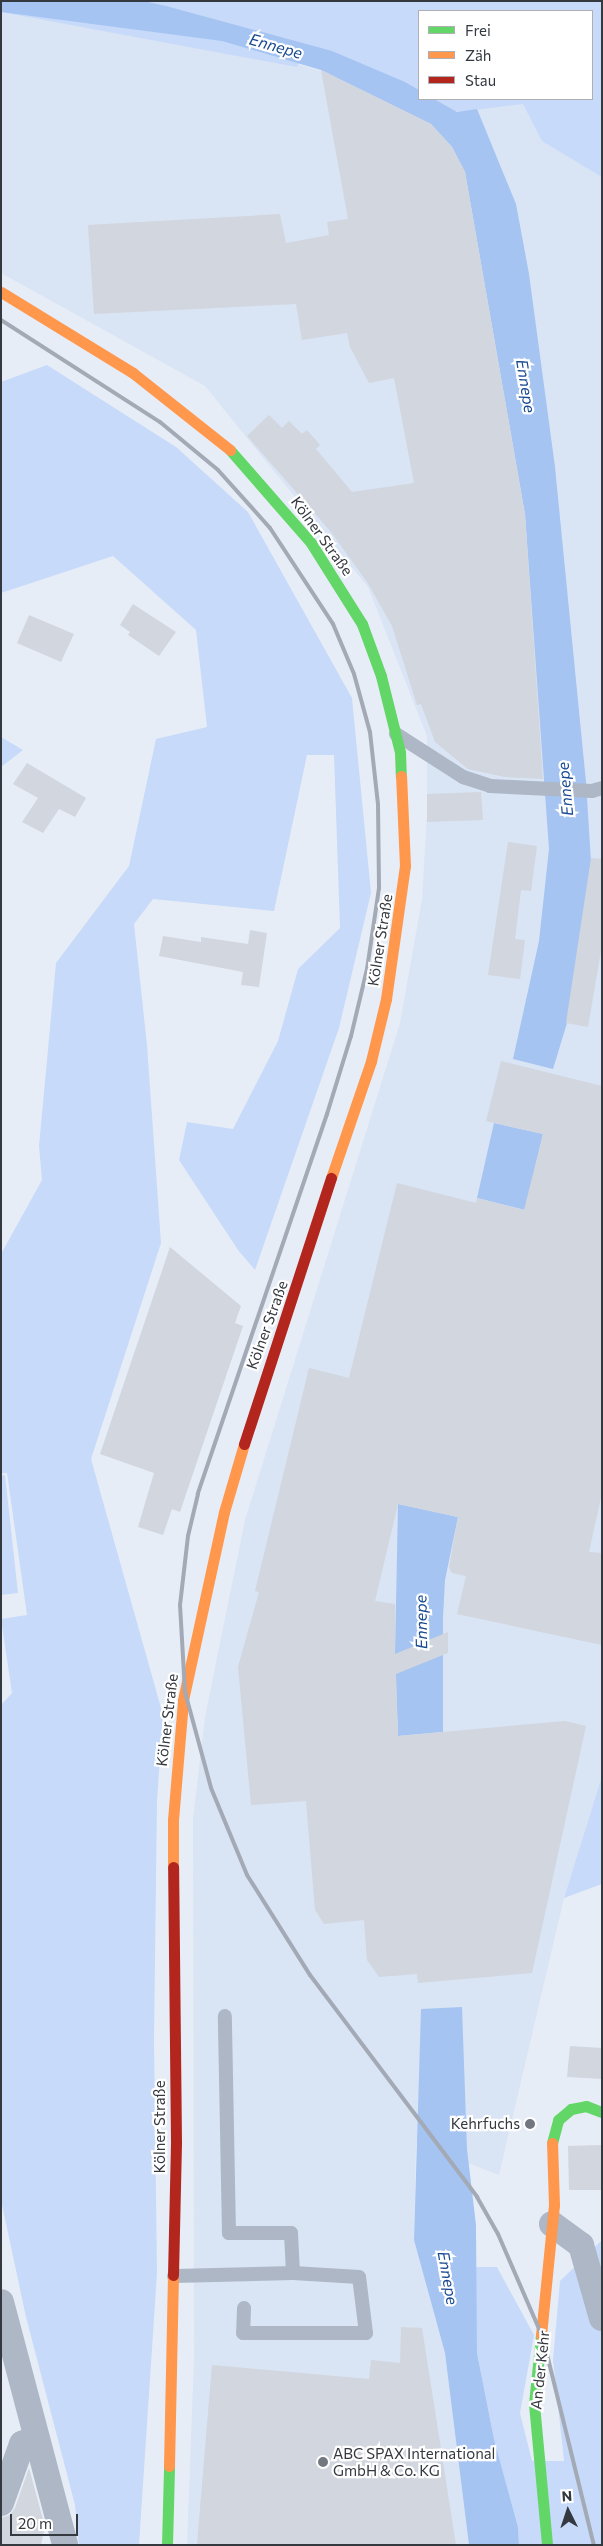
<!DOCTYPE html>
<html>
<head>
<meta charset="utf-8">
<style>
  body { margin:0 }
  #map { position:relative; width:603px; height:2546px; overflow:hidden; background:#e7edf7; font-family:Commissioner,sans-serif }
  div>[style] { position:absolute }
  .built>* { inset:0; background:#d9e4f5 }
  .green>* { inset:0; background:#c7daf9 }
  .water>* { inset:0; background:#a5c4f2 }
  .building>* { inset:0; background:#d2d6de }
  .lane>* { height:14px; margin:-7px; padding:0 7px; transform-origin:7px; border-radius:7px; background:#adb7c5 }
  .street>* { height:26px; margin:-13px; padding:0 13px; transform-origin:13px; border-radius:13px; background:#adb7c5 }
  .fast>* { height:11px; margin:-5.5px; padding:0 5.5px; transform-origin:5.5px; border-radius:5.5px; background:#63d668 }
  .slow>* { height:11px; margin:-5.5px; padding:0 5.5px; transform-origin:5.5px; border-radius:5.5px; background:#ff974d }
  .jam>* { height:11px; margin:-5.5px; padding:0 5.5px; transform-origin:5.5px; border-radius:5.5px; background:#b3261e }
  .rail>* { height:4px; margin:-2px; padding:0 2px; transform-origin:2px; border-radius:2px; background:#a3aab5 }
  .dots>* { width:14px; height:14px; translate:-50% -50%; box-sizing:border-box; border:2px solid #fff; border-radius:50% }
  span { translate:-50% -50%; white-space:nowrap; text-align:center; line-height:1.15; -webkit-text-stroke:4.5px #fff; paint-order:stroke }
  .street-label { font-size:15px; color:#34383f }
  .poi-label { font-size:15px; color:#34383f }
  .right { translate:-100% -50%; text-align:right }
  .left { translate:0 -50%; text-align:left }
  .water-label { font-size:16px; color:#194a92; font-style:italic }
  .frame { position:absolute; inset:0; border:2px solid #34383f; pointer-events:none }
  .legend { position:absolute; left:418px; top:10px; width:175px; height:90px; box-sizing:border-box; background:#fff; border:1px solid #aeafb2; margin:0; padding:6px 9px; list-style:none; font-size:15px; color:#34383f }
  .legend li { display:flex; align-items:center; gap:10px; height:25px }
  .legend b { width:25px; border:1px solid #aeafb2 }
  .north { position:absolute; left:543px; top:2486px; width:50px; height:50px; -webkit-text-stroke:4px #fff; paint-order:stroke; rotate:356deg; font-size:14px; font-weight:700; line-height:20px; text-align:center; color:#34383f }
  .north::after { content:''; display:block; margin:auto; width:18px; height:22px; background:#34383f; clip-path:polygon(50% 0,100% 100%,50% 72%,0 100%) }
  .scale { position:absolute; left:10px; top:2514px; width:68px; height:22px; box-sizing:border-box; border:2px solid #34383f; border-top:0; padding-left:6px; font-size:15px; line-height:18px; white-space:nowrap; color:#34383f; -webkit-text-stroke:4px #fff; paint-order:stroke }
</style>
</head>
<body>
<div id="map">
  <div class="built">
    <div style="clip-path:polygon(1px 12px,222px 41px,457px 112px,548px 99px,592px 99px,602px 91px,602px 1776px,564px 1898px,499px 2175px,416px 2143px,414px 2240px,445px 2353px,469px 2545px,187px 2545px,194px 2359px,193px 1819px,205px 1717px,245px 1520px,400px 1023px,422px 899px,427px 816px,427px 736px,368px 587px,205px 386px,1px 273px)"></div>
  </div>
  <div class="green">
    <div style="clip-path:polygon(evenodd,1px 1px,602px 1px,602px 177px,542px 141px,523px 104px,458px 112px,299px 63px,297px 67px,1px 12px,1px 1px,419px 11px,592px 11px,592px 99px,419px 99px,419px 11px)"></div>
    <div style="clip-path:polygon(47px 365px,176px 447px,248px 512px,352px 698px,371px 893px,339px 1028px,255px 1270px,238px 1250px,179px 1160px,187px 1122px,233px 1129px,278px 1041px,298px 969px,340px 928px,334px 755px,307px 755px,274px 911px,153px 899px,134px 924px,147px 1045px,161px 1243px,91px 1459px,163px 1715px,157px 1801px,154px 2040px,157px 2273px,139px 2545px,79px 2545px,75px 2505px,26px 2317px,1px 2200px,1px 1705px,12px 1693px,1px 1619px,27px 1615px,7px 1473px,1px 1473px,1px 1254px,42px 1180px,39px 1146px,56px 963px,129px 866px,156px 739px,207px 727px,196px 630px,113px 556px,1px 593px,1px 382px)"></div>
    <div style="clip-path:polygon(1px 737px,23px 750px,1px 767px)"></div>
    <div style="clip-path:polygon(5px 1475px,18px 1593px,1px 1595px,1px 1476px)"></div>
    <div style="clip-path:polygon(602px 1776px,602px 1884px,564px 1898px)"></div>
    <div style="clip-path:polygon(602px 2240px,602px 2545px,519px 2545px,518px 2527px,494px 2439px,477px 2353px,475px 2267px,497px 2267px,534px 2335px,520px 2413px,532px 2461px,564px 2461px,553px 2360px,560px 2281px)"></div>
  </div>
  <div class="water">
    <div style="clip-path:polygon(1px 1px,143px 1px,166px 6px,332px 51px,405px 82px,419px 90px,419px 99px,434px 99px,457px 112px,477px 109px,516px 204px,529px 274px,555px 467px,586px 782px,591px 862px,567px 1023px,553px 1069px,513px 1059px,539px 941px,549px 849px,525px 514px,465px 172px,452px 147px,431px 124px,321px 70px,222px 41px,1px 12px)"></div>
    <div style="clip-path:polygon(494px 1123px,543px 1134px,525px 1210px,477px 1198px)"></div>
    <div style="clip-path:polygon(398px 1504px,458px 1517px,445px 1580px,443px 1617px,443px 1732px,398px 1736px,395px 1654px)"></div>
    <div style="clip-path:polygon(462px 2007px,467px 2149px,476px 2225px,477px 2353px,494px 2439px,518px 2527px,519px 2545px,469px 2545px,445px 2353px,414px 2240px,421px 2009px)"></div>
  </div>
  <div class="building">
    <div style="clip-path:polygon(321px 70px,431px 124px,452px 147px,465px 172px,525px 515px,543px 779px,505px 777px,468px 769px,435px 742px,421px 704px,417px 705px,392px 626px,367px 582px,331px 532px,247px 436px,269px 415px,282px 428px,289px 421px,302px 434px,307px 430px,320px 445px,316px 449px,352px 492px,414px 483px,394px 378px,369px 383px,350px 347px,347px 333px,302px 340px,296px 304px,94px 314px,88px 225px,280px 214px,286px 243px,329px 235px,327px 222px,348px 219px)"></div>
    <div style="clip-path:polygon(133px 604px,176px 632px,159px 656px,128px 635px,130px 632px,120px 625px)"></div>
    <div style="clip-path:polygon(29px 615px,74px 634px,61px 662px,17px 643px)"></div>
    <div style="clip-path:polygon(27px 763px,86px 798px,75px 817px,59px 809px,43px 833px,22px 822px,38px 798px,13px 784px)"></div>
    <div style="clip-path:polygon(481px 792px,483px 820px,427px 822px,427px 794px)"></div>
    <div style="clip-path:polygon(508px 842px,537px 846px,531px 891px,521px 890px,515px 939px,525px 940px,520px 979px,488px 975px)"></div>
    <div style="clip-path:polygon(591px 858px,602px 859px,602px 945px,588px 1027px,566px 1023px)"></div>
    <div style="clip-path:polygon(250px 930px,267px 933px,259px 987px,241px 985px,243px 972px,159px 956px,163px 936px,201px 942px,201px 937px,248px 944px)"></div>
    <div style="clip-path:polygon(501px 1061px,602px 1086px,602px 1493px,589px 1552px,602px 1553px,602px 1645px,457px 1614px,466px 1576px,452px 1573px,449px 1567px,458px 1517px,398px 1504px,375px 1601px,395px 1604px,395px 1654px,448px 1632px,448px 1653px,396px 1674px,398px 1736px,565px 1721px,586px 1726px,532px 1973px,418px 1983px,417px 1974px,379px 1977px,367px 1960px,364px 1920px,324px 1924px,315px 1910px,306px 1801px,251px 1805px,238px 1667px,259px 1592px,255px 1591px,309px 1368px,349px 1378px,397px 1183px,476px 1203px,477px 1198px,524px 1210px,543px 1134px,486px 1121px)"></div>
    <div style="clip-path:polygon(170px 1247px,241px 1306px,235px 1323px,243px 1326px,180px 1512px,172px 1509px,163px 1535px,138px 1527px,154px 1473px,100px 1454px)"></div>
    <div style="clip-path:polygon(570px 2046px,602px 2048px,602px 2079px,567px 2077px)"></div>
    <div style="clip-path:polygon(602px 2145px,602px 2190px,569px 2190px,568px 2146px)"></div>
    <div style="clip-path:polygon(401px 2327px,422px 2328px,456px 2545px,197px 2545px,212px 2365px,369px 2379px,371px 2360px,400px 2363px)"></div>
    <div style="clip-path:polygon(29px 2468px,45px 2527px,41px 2545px,1px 2545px,1px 2518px,10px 2515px,15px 2508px)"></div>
  </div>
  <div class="lane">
    <div style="left:396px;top:734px;width:80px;rotate:32.7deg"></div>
    <div style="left:463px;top:777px;width:28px;rotate:18deg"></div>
    <div style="left:490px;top:786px;width:102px;rotate:2.8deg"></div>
    <div style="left:592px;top:791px;width:10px;rotate:-17deg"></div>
    <div style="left:174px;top:2276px;width:119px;rotate:-1.4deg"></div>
    <div style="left:293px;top:2273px;width:40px;rotate:-92.9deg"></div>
    <div style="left:291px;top:2233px;width:62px;rotate:180deg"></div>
    <div style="left:229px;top:2233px;width:217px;rotate:-91.1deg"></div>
    <div style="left:244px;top:2308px;width:25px;rotate:92deg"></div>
    <div style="left:243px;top:2333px;width:123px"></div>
    <div style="left:366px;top:2333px;width:56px;rotate:-97.1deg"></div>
    <div style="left:359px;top:2277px;width:66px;rotate:-176.5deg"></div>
  </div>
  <div class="street">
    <div style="left:552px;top:2224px;width:36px;rotate:36deg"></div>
    <div style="left:581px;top:2245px;width:76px;rotate:74deg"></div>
    <div style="left:1px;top:2302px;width:251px;rotate:75.2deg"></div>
    <div style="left:1px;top:2503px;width:63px;rotate:-70.4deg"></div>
    <div style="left:22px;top:2444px;width:15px;rotate:-20deg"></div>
  </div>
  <div class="fast">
    <div style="left:230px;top:450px;width:123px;rotate:48.9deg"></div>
    <div style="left:311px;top:543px;width:96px;rotate:57.8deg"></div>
    <div style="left:362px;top:624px;width:55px;rotate:69.9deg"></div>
    <div style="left:381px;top:676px;width:78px;rotate:76deg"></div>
    <div style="left:400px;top:752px;width:24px;rotate:88deg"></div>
    <div style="left:552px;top:2143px;width:24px;rotate:-75deg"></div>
    <div style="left:558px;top:2120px;width:17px;rotate:-40deg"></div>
    <div style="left:571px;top:2109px;width:15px;rotate:-11deg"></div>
    <div style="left:586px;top:2106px;width:17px;rotate:21deg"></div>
    <div style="left:541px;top:2335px;width:69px;rotate:95.8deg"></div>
    <div style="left:534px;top:2404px;width:142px;rotate:84.7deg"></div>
    <div style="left:167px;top:2545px;width:79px;rotate:-88.5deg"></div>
  </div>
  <div class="slow">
    <div style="left:1px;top:292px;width:155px;rotate:31.5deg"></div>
    <div style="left:133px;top:373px;width:124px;rotate:38.4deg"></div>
    <div style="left:331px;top:1178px;width:124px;rotate:-71.1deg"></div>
    <div style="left:371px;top:1061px;width:64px;rotate:-76.4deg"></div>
    <div style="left:386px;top:999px;width:134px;rotate:-81.9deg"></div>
    <div style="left:405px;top:866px;width:90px;rotate:-92.5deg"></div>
    <div style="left:173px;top:1867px;width:47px;rotate:-90deg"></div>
    <div style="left:173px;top:1820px;width:120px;rotate:-85.2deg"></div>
    <div style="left:183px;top:1700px;width:192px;rotate:-77.7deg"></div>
    <div style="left:224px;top:1512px;width:71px;rotate:-73.6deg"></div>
    <div style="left:541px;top:2335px;width:131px;rotate:-84.3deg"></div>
    <div style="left:554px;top:2205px;width:62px;rotate:-91.8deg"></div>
    <div style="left:169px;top:2466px;width:191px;rotate:-88.8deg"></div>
  </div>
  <div class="jam">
    <div style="left:244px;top:1444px;width:280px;rotate:-71.9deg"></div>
    <div style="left:173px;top:2275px;width:133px;rotate:-88.7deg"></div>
    <div style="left:176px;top:2142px;width:275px;rotate:-90.6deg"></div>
  </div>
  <div class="rail">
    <div style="left:1px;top:320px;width:189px;rotate:32.7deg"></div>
    <div style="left:160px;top:422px;width:75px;rotate:39.6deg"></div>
    <div style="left:218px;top:470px;width:78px;rotate:48.1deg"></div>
    <div style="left:270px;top:528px;width:115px;rotate:56.7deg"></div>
    <div style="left:333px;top:624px;width:54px;rotate:67.2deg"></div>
    <div style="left:354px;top:674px;width:60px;rotate:74.6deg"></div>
    <div style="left:370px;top:732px;width:72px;rotate:83.7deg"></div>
    <div style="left:378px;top:804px;width:84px;rotate:89.3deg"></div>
    <div style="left:379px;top:888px;width:82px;rotate:98.4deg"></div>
    <div style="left:367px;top:969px;width:69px;rotate:103.4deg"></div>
    <div style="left:351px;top:1036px;width:82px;rotate:107.1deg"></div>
    <div style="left:327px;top:1114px;width:401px;rotate:108.8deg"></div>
    <div style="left:198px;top:1494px;width:43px;rotate:103.4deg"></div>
    <div style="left:188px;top:1536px;width:69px;rotate:96.6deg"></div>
    <div style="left:180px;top:1605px;width:87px;rotate:86.7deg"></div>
    <div style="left:185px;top:1692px;width:99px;rotate:74.8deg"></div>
    <div style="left:211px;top:1788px;width:94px;rotate:67.5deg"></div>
    <div style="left:247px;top:1875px;width:118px;rotate:57.8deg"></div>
    <div style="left:310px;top:1975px;width:278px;rotate:53deg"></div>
    <div style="left:477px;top:2197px;width:43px;rotate:60.4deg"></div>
    <div style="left:498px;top:2234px;width:113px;rotate:66.6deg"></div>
    <div style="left:543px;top:2338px;width:213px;rotate:76.2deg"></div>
  </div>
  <div class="dots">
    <div style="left:530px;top:2124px;background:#73777f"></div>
    <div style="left:323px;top:2462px;background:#73777f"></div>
  </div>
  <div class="street-label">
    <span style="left:322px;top:536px;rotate:54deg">Kölner Straße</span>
    <span style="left:380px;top:940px;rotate:-81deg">Kölner Straße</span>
    <span style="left:267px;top:1325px;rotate:-70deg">Kölner Straße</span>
    <span style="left:167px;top:1720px;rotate:-83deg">Kölner Straße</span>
    <span style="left:160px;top:2127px;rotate:-90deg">Kölner Straße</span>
    <span style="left:540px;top:2370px;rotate:-84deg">An der Kehr</span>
  </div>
  <div class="poi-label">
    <span class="right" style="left:520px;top:2124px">Kehrfuchs</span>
    <span class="left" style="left:333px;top:2462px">ABC SPAX International<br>GmbH &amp; Co. KG</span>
  </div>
  <div class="water-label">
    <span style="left:276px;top:46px;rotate:16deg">Ennepe</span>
    <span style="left:526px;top:386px;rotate:81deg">Ennepe</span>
    <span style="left:565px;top:789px;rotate:-95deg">Ennepe</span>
    <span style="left:421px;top:1622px;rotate:-91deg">Ennepe</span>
    <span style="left:448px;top:2278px;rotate:80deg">Ennepe</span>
  </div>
  <div class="frame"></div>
  <ul class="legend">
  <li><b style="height:6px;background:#63d668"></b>Frei</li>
  <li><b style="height:6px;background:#ff974d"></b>Zäh</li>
  <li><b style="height:6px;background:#b3261e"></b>Stau</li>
  </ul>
  <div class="north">N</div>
  <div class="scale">20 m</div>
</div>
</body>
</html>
